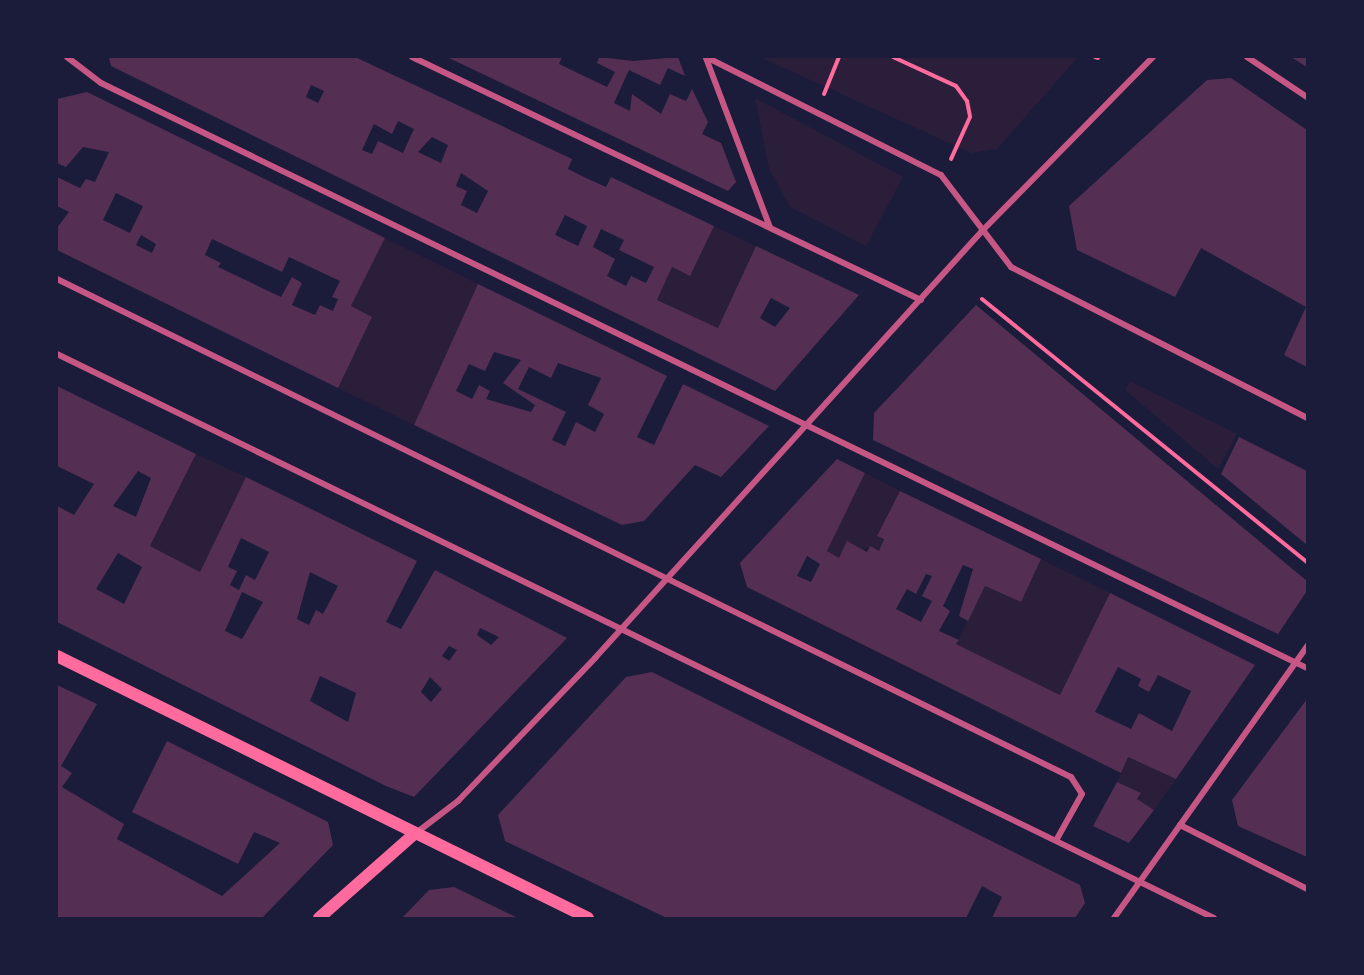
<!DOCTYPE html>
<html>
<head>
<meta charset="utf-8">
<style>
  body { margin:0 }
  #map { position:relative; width:1364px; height:975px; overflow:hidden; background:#1b1b3a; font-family:"Open Sans",sans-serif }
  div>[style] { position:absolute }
  .green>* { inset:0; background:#2a1e3b }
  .building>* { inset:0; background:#542f53 }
  .path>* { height:4px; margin:-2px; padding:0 2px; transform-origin:2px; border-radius:2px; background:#ff6b9d }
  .minor>* { height:6px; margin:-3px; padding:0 3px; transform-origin:3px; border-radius:3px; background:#c65784 }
  .secondary>* { height:12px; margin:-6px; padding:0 6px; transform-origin:6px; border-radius:6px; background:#ff6b9d }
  span { translate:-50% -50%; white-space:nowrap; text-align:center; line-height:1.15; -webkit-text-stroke:4.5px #1b1b3a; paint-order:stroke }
  .frame { position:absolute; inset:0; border:58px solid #1b1b3a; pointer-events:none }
</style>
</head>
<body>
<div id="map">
  <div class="green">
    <div style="clip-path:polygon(760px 57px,1078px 57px,997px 149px,971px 153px)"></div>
    <div style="clip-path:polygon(755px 98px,903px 177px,866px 246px,790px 207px,769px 169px)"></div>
    <div style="clip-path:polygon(714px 226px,756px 246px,718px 328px,657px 300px,672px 267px,690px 276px)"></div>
    <div style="clip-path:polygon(385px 238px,478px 284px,414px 425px,338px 388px,372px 317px,351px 306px)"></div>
    <div style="clip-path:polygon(1130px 381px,1237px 434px,1218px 469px,1125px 390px)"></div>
    <div style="clip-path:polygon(196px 454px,246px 477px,200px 572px,150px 546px)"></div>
    <div style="clip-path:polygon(865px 473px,900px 491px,879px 551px,870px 547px,839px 558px,827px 551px)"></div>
    <div style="clip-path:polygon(1041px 559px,1110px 593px,1060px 695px,956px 644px,985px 586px,1021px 602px)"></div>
    <div style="clip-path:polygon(1128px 757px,1176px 779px,1154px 810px,1137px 799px,1141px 793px,1117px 782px)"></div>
  </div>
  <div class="building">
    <div style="clip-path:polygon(evenodd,109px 57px,355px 57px,572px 159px,568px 169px,588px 179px,606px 187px,611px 177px,714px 226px,690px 276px,672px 267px,657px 300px,718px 328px,756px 246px,859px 295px,775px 391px,111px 66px,109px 57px,311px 85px,324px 91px,318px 103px,306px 97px,311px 85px,109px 57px,398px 121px,414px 129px,403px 153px,378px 141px,372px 154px,362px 150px,374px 124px,392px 134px,398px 121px,109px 57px,432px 137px,448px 145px,441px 163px,418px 152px,432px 137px,109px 57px,461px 173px,488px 191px,477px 213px,461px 205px,467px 191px,456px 186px,461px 173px,109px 57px,565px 215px,587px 226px,578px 246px,555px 235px,565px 215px,109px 57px,601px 229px,624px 240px,619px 250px,654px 267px,646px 283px,631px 276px,626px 286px,607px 276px,615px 259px,593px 247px,601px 229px,109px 57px,771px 298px,790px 308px,775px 327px,760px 318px,771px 298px)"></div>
    <div style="clip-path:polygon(447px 57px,562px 57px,559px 64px,607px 87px,615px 72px,597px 63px,599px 57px,633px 61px,678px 57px,685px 76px,668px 68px,660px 85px,629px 70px,614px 103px,630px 111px,632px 94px,661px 114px,670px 94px,686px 101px,692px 89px,708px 122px,702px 134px,721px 143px,736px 182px,728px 191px)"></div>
    <div style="clip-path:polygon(1291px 57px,1307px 57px,1307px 67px,1302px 64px)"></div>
    <div style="clip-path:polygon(1231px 78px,1307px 130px,1307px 367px,1284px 355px,1306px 307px,1201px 248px,1175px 297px,1077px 250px,1069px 206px,1207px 80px)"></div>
    <div style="clip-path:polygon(evenodd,87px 92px,385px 238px,351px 306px,372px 317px,338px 388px,57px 250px,57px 228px,69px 212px,57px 206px,57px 177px,80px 188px,86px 179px,95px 182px,109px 152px,83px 147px,66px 167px,57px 163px,57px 99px,87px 92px,116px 193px,143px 206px,130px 233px,103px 220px,116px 193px,87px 92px,141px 235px,156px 244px,152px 253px,136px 245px,141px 235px,87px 92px,212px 239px,282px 272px,289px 257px,340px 281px,332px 297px,338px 299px,333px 311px,320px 305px,315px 315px,292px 305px,302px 283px,292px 277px,281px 297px,218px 267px,221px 263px,205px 255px,212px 239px)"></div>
    <div style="clip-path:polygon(evenodd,478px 284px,667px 376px,637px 437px,654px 445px,683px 384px,769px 426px,721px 477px,695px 465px,644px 521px,622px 525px,414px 425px,478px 284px,494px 352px,521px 360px,503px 383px,535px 405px,531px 412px,486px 399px,490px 391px,479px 385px,472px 399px,456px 391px,469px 364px,485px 371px,494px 352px,478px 284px,558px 363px,601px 378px,588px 405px,604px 414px,595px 432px,576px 422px,565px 446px,552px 440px,566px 412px,518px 389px,529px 367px,551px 378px,558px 363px)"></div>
    <div style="clip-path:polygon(976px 305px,1307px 581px,1307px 591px,1278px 634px,873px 440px,874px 413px)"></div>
    <div style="clip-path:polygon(evenodd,57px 386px,196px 454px,150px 546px,200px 572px,246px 477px,417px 561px,386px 622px,401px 629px,435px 570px,567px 638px,414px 797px,386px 786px,57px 622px,57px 506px,74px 515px,94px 484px,57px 466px,57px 386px,138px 471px,151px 478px,136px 517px,113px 506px,138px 471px,57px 386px,241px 538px,269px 552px,255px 580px,246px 575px,239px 590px,230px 585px,237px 571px,228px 567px,241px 538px,57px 386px,118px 553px,142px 567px,124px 604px,96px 589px,118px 553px,57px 386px,310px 572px,338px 586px,323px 614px,316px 610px,309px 625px,297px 619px,310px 572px,57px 386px,242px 592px,263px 602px,242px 639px,225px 631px,242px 592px,57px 386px,480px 628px,499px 637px,491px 645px,477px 635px,480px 628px,57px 386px,449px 646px,457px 650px,449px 661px,442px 656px,449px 646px,57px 386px,320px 676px,356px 693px,348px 722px,310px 701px,320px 676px,57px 386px,430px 677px,442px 689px,431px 702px,421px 692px,430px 677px)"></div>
    <div style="clip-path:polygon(1239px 437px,1307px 471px,1307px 545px,1221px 474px)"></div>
    <div style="clip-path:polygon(evenodd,837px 459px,865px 473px,827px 551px,839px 558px,847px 541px,867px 552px,870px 546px,879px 551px,884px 539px,877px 536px,900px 491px,1041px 559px,1021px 602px,985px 586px,968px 621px,959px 616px,973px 569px,963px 565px,943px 606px,950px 611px,939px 631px,959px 640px,956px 644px,1060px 695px,1110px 593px,1255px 665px,1176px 779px,1128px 757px,1121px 773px,747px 587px,740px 563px,837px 459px,807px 556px,820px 564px,811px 582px,797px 576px,807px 556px,837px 459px,926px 574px,932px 576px,922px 596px,932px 601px,921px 622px,896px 609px,907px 589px,916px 594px,926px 574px,837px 459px,1118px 667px,1141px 679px,1138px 686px,1149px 692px,1158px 675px,1191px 691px,1172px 731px,1139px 713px,1131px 729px,1095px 712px,1118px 667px)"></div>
    <div style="clip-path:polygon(652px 672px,1080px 885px,1085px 903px,1075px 918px,992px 918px,1002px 897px,982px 886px,966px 918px,667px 918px,505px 841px,498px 815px,626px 677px)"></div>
    <div style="clip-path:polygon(57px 685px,97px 704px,61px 766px,72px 773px,62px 787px,124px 824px,117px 839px,222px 896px,280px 843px,254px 832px,238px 864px,132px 812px,167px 741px,328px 822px,333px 845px,262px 918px,57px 918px)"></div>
    <div style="clip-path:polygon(1307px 699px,1307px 857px,1238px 826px,1232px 800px)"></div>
    <div style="clip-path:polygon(1117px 782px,1141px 793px,1137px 799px,1154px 810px,1129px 843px,1093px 826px)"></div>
    <div style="clip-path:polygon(454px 887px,518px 918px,402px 918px,429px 890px)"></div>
  </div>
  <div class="path">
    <div style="left:893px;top:57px;width:69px;rotate:24.7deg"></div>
    <div style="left:956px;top:86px;width:19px;rotate:54deg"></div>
    <div style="left:967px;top:101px;width:16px;rotate:79deg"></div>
    <div style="left:970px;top:117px;width:46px;rotate:114.3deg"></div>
    <div style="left:1095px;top:57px;width:3px;rotate:18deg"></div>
    <div style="left:824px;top:94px;width:40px;rotate:-68deg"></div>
    <div style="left:982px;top:299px;width:418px;rotate:39deg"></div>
  </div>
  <div class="minor">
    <div style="left:67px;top:57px;width:43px;rotate:37.4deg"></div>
    <div style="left:101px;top:83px;width:1340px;rotate:25.88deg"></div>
    <div style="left:412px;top:57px;width:564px;rotate:25.52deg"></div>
    <div style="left:706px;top:57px;width:263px;rotate:26.7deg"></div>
    <div style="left:941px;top:175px;width:116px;rotate:52.7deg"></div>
    <div style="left:1011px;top:267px;width:332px;rotate:27deg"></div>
    <div style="left:1247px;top:57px;width:72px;rotate:33.7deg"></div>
    <div style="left:706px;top:58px;width:181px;rotate:69.3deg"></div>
    <div style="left:57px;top:279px;width:1130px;rotate:26.16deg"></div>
    <div style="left:1071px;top:777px;width:20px;rotate:57deg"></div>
    <div style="left:1082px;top:794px;width:51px;rotate:119.1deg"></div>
    <div style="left:57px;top:354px;width:1287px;rotate:25.99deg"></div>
    <div style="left:1180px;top:825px;width:142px;rotate:26.7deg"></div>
    <div style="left:416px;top:833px;width:53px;rotate:-37.3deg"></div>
    <div style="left:458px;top:801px;width:198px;rotate:-46.2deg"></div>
    <div style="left:595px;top:658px;width:578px;rotate:-47.81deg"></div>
    <div style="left:983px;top:230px;width:243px;rotate:-45.5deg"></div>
    <div style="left:1114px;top:918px;width:334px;rotate:-54.6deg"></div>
  </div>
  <div class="secondary">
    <div style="left:57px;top:656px;width:592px;rotate:26.26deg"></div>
    <div style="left:319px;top:918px;width:125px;rotate:-41.4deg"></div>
  </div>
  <div class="frame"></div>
</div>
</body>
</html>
